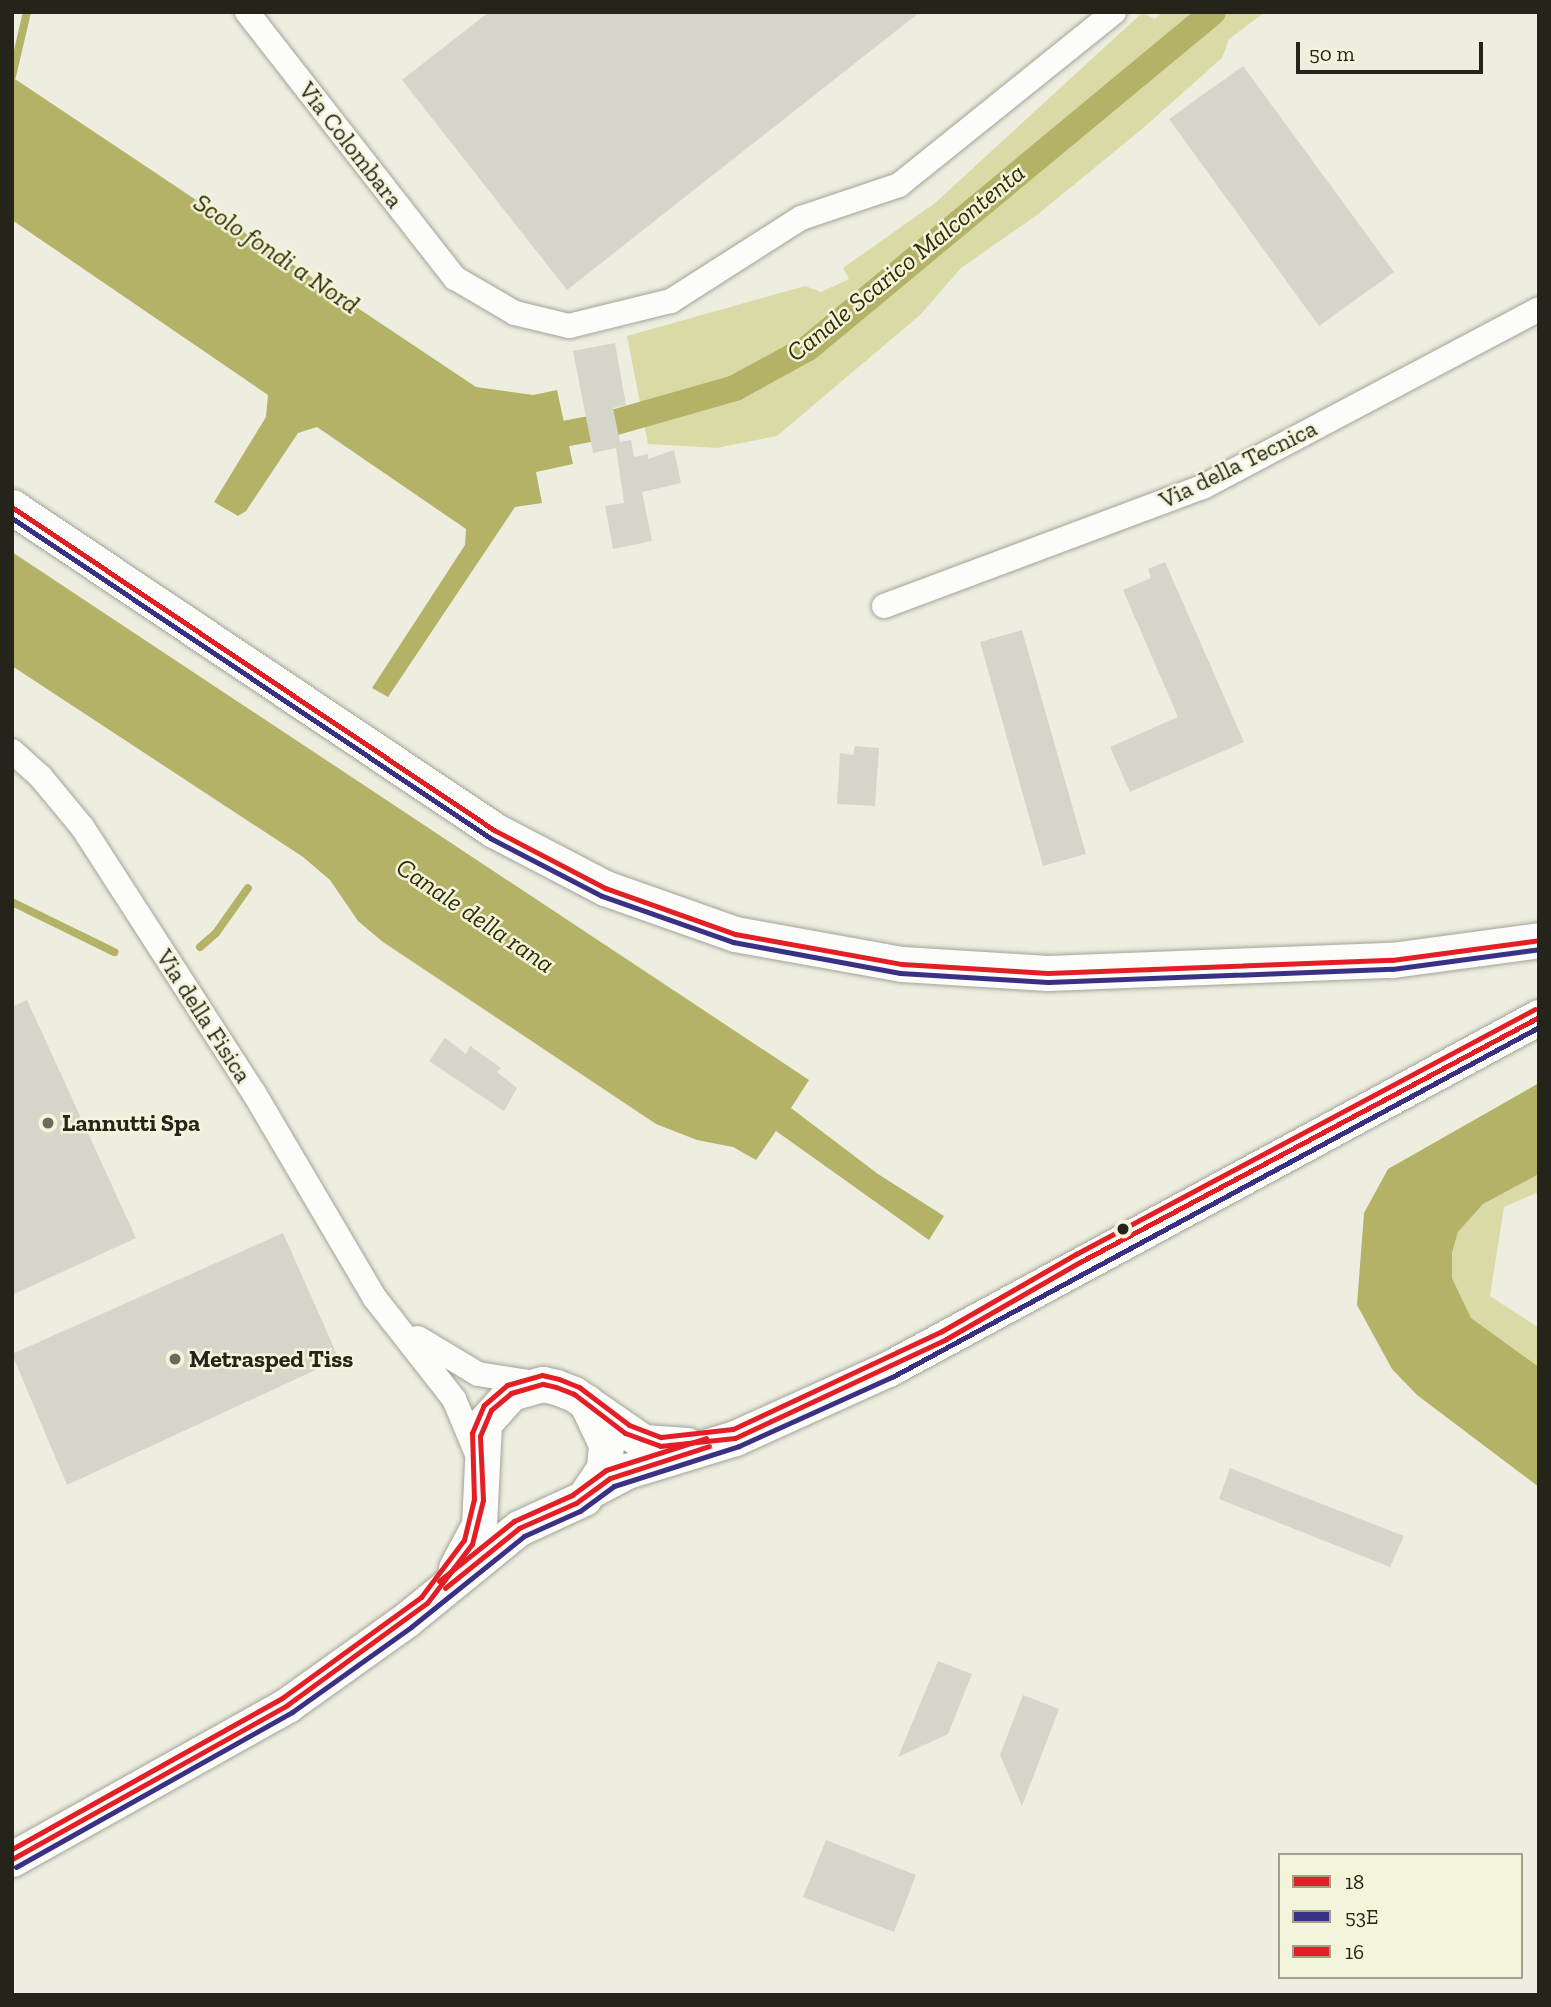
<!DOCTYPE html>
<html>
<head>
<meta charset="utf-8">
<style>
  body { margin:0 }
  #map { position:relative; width:1551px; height:2007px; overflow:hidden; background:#edeee0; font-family:"Zilla Slab",serif }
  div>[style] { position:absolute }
  .green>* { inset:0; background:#dadaa7 }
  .water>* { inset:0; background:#b3b267 }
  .stream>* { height:8px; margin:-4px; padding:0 4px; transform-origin:4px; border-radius:4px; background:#b3b267 }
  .canal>* { height:26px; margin:-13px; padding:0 13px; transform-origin:13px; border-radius:13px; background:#b3b267 }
  .building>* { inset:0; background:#d5d5ca }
  .roads { filter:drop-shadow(0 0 2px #a3a398) drop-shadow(0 0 2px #a3a398) }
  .street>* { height:24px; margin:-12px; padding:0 12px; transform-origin:12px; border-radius:12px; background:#fcfcfa }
  .secondary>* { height:35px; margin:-17.5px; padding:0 17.5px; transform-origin:17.5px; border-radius:17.5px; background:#fcfcfa }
  .bus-1>* { height:5px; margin:-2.5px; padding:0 2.5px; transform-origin:2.5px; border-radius:2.5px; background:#e31e24 }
  .bus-2>* { height:5px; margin:-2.5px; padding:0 2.5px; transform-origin:2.5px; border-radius:2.5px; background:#393185 }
  .bus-3>* { height:5px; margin:-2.5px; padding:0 2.5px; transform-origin:2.5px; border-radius:2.5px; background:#e31e24 }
  .dots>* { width:19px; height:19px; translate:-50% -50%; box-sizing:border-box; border:4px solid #f3f4da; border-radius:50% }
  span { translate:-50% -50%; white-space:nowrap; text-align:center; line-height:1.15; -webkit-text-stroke:5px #f3f4da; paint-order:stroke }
  .street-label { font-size:24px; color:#24241a }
  .poi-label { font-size:24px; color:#24241a; font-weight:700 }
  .left { translate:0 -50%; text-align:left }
  .water-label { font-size:26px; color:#2f2e02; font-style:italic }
  .frame { position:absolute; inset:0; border:14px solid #24241a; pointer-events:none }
  .legend { position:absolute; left:1278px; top:1853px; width:245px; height:126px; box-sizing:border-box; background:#f3f4da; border:2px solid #a0a18d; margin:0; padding:9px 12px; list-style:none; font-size:21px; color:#24241a }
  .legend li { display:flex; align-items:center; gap:14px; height:35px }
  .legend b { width:35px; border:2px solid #a0a18d }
  .scale { position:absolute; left:1296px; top:42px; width:187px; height:32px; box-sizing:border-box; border:4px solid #24241a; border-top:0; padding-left:9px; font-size:21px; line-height:24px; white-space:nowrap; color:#24241a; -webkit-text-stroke:5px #f3f4da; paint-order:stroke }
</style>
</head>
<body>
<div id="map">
  <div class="green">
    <div style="clip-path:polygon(1143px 12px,1154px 19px,1164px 12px,1265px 12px,1229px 39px,1222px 58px,1142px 129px,1037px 215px,961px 268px,920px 315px,777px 436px,717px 448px,648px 444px,627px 336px,805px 286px,821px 292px,849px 279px,843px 268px,935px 203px)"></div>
    <div style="clip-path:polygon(1539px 1174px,1539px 1192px,1504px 1207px,1490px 1296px,1539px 1328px,1539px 1367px,1471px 1318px,1452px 1278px,1452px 1253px,1458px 1232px,1483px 1204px)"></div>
  </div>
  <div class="water">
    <div style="clip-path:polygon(12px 77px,476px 387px,533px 395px,557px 390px,573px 464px,536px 472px,542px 503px,515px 507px,388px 697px,372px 688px,465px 545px,466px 529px,317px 427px,298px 433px,246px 511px,238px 516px,214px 502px,266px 417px,268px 395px,12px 220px)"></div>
    <div style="clip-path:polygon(12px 552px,809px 1080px,791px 1108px,878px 1174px,944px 1216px,929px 1240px,776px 1131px,756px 1160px,733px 1147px,697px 1140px,656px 1124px,383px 942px,358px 921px,330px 880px,303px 857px,12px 666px)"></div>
    <div style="clip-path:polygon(1539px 1083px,1539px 1174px,1483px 1204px,1458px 1232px,1452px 1253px,1452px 1278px,1471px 1318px,1539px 1367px,1539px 1487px,1417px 1395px,1392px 1369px,1357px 1305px,1364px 1213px,1388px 1169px)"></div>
  </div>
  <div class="stream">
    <div style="left:12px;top:76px;width:66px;rotate:-76.8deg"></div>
    <div style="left:12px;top:902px;width:114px;rotate:26.1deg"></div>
    <div style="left:200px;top:947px;width:21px;rotate:-41deg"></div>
    <div style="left:216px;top:933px;width:55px;rotate:-54.6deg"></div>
  </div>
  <div class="canal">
    <div style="left:532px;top:440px;width:64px;rotate:-10.8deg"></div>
    <div style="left:595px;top:428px;width:146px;rotate:-15.9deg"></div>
    <div style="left:735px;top:388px;width:83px;rotate:-28.7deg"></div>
    <div style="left:808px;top:348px;width:526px;rotate:-39.68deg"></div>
  </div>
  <div class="building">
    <div style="clip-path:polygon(489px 12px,920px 12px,567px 290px,402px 80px)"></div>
    <div style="clip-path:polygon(1243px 66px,1394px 272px,1319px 326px,1169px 119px)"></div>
    <div style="clip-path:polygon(615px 343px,626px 405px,613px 408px,620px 442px,631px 440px,634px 457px,648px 454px,648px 459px,674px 450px,681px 483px,642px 492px,652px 541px,613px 549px,605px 506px,624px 503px,616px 448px,593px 453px,573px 351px)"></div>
    <div style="clip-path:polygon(1165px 562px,1244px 742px,1130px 792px,1110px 747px,1178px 717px,1123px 590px,1151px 578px,1148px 569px)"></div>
    <div style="clip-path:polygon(1022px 630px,1086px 854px,1043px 866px,980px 642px)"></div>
    <div style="clip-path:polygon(855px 746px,879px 748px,875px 806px,837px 804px,840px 753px,853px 755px)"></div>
    <div style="clip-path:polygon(27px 1000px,136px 1238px,12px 1295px,12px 1007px)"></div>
    <div style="clip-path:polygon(445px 1038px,466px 1054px,470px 1046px,501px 1068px,497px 1072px,517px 1088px,504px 1111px,429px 1061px)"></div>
    <div style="clip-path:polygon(283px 1233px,339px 1359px,67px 1485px,12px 1354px)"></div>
    <div style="clip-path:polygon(1230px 1468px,1404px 1536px,1390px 1567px,1219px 1499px)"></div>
    <div style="clip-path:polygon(938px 1661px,972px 1674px,948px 1734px,898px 1757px)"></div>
    <div style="clip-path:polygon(1023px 1695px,1059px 1709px,1022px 1806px,1000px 1755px)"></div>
    <div style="clip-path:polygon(826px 1840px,916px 1875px,894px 1932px,803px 1897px)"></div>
  </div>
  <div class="roads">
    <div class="street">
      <div style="left:247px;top:12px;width:338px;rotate:52deg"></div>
      <div style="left:455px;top:278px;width:69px;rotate:30.3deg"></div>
      <div style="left:515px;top:313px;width:56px;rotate:13.5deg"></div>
      <div style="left:569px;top:326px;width:105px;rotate:-13.8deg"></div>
      <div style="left:671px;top:301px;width:154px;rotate:-32.6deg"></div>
      <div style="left:801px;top:218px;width:103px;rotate:-18.6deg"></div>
      <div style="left:899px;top:185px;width:276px;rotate:-38.8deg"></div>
      <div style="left:884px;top:606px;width:340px;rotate:-20.5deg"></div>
      <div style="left:1203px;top:487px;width:380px;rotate:-27.9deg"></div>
      <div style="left:12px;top:751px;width:38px;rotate:42deg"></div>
      <div style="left:40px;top:776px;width:67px;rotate:50.4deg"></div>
      <div style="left:83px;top:828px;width:315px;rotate:57.2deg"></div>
      <div style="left:254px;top:1093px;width:237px;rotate:59.5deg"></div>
      <div style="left:374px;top:1297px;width:130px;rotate:51.9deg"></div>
      <div style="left:454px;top:1399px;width:60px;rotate:67.3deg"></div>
      <div style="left:418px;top:1338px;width:70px;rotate:31deg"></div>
      <div style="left:478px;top:1374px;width:58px;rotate:9deg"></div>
    </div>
    <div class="secondary">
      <div style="left:12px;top:507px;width:580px;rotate:33.83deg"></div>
      <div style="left:494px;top:830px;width:125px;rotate:27.6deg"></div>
      <div style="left:605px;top:888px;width:138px;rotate:19.5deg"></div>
      <div style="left:735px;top:934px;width:170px;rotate:10.2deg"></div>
      <div style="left:902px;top:964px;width:146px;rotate:3.5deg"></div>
      <div style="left:1048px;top:973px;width:344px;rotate:-2.2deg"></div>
      <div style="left:1392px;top:960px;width:148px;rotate:-7.7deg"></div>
      <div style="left:591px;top:1490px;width:41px;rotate:-27.8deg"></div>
      <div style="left:627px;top:1471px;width:113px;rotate:-17deg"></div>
      <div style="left:735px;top:1438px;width:168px;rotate:-24.3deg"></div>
      <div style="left:888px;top:1369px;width:740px;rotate:-28.4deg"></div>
      <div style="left:456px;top:1568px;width:49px;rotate:-61.9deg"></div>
      <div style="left:479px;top:1525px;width:102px;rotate:-87.2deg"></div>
      <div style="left:484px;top:1423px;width:40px;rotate:-48deg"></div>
      <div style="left:511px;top:1393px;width:33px;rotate:-16deg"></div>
      <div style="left:543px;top:1384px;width:13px;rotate:13deg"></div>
      <div style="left:556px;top:1387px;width:19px;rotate:21deg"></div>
      <div style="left:574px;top:1394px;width:84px;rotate:34.8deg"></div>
      <div style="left:643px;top:1442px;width:44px;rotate:3.9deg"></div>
      <div style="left:12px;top:1859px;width:315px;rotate:-29.2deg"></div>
      <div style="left:287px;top:1705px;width:146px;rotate:-35.5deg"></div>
      <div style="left:406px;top:1620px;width:146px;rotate:-39.2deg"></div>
      <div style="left:519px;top:1528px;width:72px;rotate:-24.8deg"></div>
      <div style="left:584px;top:1498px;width:36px;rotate:-56deg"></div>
      <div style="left:604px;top:1468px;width:24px;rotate:-85deg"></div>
      <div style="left:606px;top:1444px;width:47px;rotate:-115.5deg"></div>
    </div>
  </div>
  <div class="bus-1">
    <div style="left:12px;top:507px;width:580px;rotate:33.83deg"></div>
    <div style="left:494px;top:830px;width:125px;rotate:27.6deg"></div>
    <div style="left:605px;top:888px;width:138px;rotate:19.5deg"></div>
    <div style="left:735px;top:934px;width:170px;rotate:10.2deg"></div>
    <div style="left:902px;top:964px;width:146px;rotate:3.5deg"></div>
    <div style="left:1048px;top:973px;width:344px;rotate:-2.2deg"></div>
    <div style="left:1392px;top:960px;width:148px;rotate:-7.7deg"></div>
    <div style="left:445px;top:1588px;width:95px;rotate:-39deg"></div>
    <div style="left:519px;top:1528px;width:62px;rotate:-23.7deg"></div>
    <div style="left:576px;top:1503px;width:42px;rotate:-36.3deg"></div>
    <div style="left:610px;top:1478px;width:104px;rotate:-17.9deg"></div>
    <div style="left:12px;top:1859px;width:315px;rotate:-29.2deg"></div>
    <div style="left:287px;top:1705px;width:173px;rotate:-36.1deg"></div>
    <div style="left:427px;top:1603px;width:74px;rotate:-52.7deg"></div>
    <div style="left:472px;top:1544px;width:45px;rotate:-76deg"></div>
    <div style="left:483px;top:1500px;width:64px;rotate:-92.7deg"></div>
    <div style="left:480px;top:1436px;width:28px;rotate:-67deg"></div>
    <div style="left:491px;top:1410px;width:26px;rotate:-40deg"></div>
    <div style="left:511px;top:1393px;width:33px;rotate:-16deg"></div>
    <div style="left:543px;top:1384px;width:13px;rotate:13deg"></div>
    <div style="left:556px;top:1387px;width:19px;rotate:21deg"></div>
    <div style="left:574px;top:1394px;width:64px;rotate:37.4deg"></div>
    <div style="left:625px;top:1433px;width:37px;rotate:20deg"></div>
    <div style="left:660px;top:1446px;width:75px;rotate:-6.1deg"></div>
    <div style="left:735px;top:1438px;width:233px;rotate:-25.1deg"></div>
    <div style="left:946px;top:1339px;width:155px;rotate:-29.9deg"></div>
    <div style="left:1080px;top:1262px;width:520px;rotate:-28.09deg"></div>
  </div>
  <div class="bus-2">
    <div style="left:12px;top:518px;width:575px;rotate:33.8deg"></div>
    <div style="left:490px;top:838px;width:126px;rotate:27.4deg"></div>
    <div style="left:602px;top:896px;width:139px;rotate:19.3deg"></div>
    <div style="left:733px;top:942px;width:170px;rotate:10.5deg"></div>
    <div style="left:900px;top:973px;width:148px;rotate:3.5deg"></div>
    <div style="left:1048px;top:982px;width:344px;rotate:-2.2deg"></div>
    <div style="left:1392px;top:969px;width:148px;rotate:-7.7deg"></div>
    <div style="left:16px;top:1867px;width:317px;rotate:-29.3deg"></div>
    <div style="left:292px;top:1712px;width:146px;rotate:-35.5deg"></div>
    <div style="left:411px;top:1627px;width:145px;rotate:-38.8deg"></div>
    <div style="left:524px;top:1536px;width:61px;rotate:-24.1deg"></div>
    <div style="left:580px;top:1511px;width:42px;rotate:-36.3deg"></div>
    <div style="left:614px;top:1486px;width:131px;rotate:-17.7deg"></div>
    <div style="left:739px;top:1446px;width:168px;rotate:-24.3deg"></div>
    <div style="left:892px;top:1377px;width:736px;rotate:-28.41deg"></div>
  </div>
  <div class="bus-3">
    <div style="left:439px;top:1581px;width:96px;rotate:-38.7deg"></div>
    <div style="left:514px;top:1521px;width:64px;rotate:-24.1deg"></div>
    <div style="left:572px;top:1495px;width:42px;rotate:-36.3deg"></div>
    <div style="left:606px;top:1470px;width:105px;rotate:-17.7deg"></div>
    <div style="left:12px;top:1849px;width:309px;rotate:-29.2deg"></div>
    <div style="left:282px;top:1698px;width:172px;rotate:-36deg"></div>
    <div style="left:421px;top:1597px;width:71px;rotate:-53deg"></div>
    <div style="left:464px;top:1540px;width:42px;rotate:-76.3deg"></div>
    <div style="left:474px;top:1499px;width:66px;rotate:-91.7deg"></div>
    <div style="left:472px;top:1433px;width:30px;rotate:-67deg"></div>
    <div style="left:484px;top:1405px;width:30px;rotate:-41deg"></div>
    <div style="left:507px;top:1385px;width:36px;rotate:-16deg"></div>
    <div style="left:542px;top:1375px;width:17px;rotate:13deg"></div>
    <div style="left:559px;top:1379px;width:22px;rotate:22deg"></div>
    <div style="left:579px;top:1387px;width:63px;rotate:37.2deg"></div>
    <div style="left:629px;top:1425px;width:34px;rotate:21deg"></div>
    <div style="left:661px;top:1437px;width:72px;rotate:-6.3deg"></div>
    <div style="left:733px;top:1429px;width:231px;rotate:-25.1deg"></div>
    <div style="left:942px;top:1331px;width:155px;rotate:-29.9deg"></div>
    <div style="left:1076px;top:1254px;width:520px;rotate:-28.09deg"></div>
  </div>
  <div class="dots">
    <div style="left:48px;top:1123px;background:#6a6b5f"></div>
    <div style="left:1123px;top:1229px;background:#24241a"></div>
    <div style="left:175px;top:1359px;background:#6a6b5f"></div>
  </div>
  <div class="street-label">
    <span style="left:351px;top:145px;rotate:52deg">Via Colombara</span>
    <span style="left:1238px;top:464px;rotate:-26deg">Via della Tecnica</span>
    <span style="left:204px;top:1016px;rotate:57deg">Via della Fisica</span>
  </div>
  <div class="poi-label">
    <span class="left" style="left:62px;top:1123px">Lannutti Spa</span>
    <span class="left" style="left:189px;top:1359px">Metrasped Tiss</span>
  </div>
  <div class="water-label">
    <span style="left:276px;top:254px;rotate:34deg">Scolo fondi a Nord</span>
    <span style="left:906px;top:263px;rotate:-39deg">Canale Scarico Malcontenta</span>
    <span style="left:475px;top:916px;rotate:34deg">Canale della rana</span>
  </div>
  <div class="frame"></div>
  <ul class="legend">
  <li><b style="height:9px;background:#e31e24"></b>18</li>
  <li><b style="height:9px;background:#393185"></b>53E</li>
  <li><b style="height:9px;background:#e31e24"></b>16</li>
  </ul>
  <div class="scale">50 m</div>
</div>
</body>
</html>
